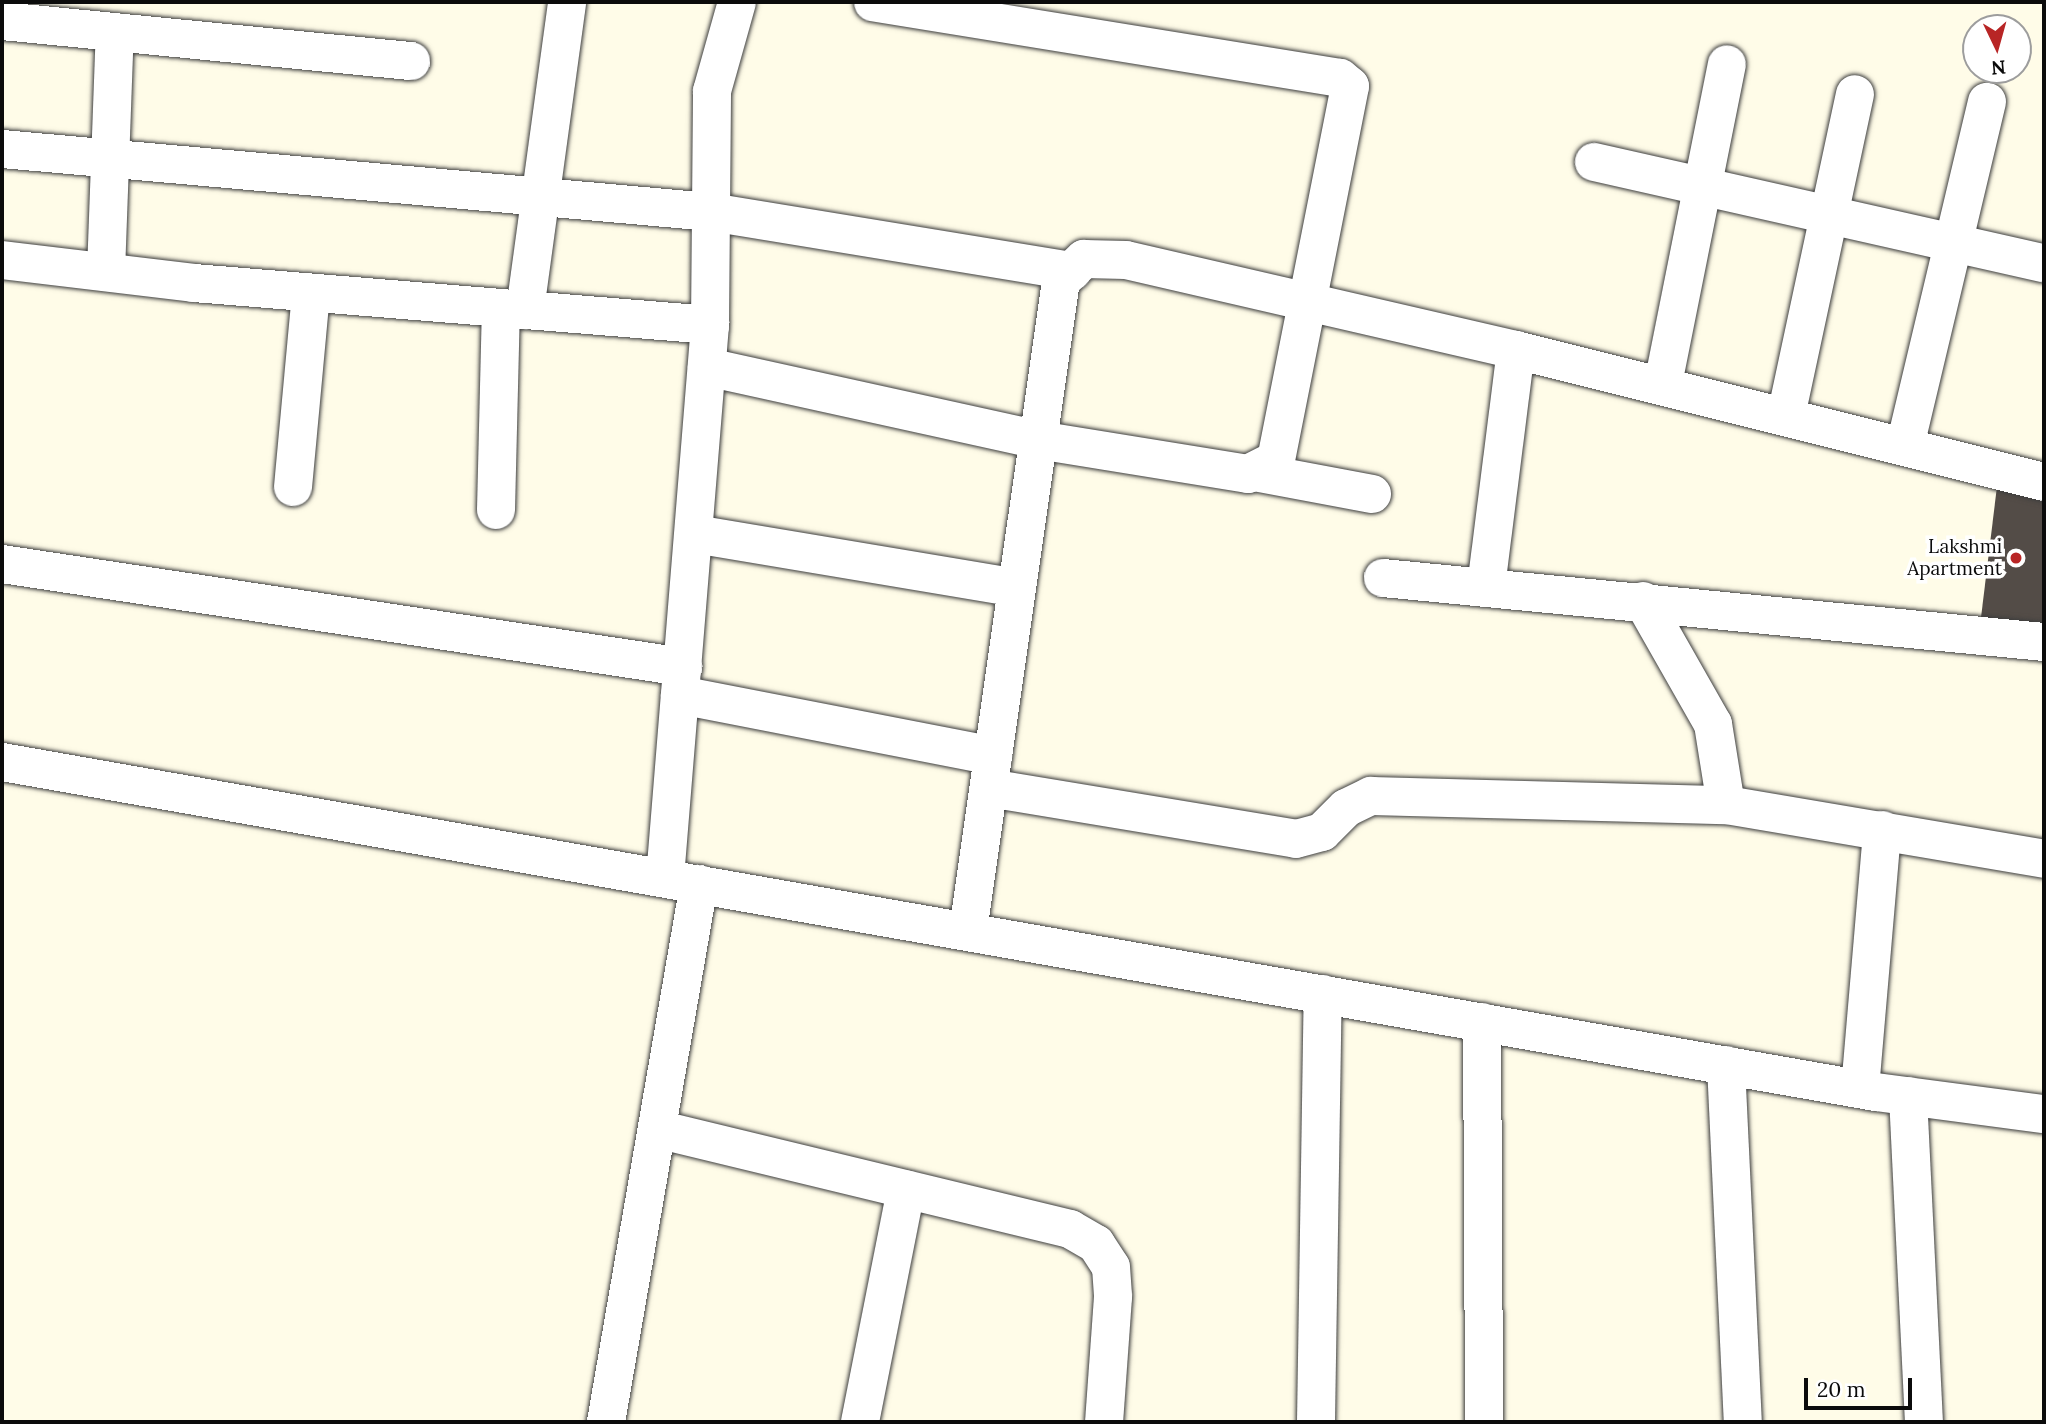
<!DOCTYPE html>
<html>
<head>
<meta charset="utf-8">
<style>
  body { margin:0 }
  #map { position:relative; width:2046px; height:1424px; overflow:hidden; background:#fffce8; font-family:Lora,serif }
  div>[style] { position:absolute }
  .building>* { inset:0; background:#534c47 }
  .roads { filter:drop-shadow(0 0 2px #3e3e3e) drop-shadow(0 0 2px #3e3e3e) }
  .minor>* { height:38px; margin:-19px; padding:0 19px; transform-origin:19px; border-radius:19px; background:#fff }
  .tertiary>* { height:38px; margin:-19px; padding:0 19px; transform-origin:19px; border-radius:19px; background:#fff }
  .dots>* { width:19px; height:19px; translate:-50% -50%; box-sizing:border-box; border:4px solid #fff; border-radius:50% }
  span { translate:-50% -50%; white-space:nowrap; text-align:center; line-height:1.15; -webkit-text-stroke:7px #fff; paint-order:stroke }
  .poi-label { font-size:19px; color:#0b0b0b }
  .right { translate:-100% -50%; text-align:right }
  .frame { position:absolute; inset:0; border:4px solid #0b0b0b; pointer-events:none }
  .north { position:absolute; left:1962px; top:14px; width:70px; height:70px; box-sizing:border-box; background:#fff; border:2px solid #9d9d9d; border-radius:50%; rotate:175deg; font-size:19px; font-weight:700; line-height:28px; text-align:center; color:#0b0b0b }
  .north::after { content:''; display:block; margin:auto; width:24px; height:32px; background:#b82525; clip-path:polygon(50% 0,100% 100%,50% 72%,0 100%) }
  .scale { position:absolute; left:1804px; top:1378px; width:108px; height:32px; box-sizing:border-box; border:4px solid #0b0b0b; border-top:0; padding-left:9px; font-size:21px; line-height:24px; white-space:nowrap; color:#0b0b0b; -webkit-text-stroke:5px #fff; paint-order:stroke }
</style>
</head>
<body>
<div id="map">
  <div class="building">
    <div style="clip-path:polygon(1999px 470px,2044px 482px,2044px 642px,1979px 634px)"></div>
  </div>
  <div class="roads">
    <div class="minor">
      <div style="left:2px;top:21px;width:411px;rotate:5.6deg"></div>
      <div style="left:2px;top:149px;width:712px;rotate:5.08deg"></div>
      <div style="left:711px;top:212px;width:366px;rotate:9.3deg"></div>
      <div style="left:1594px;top:162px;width:461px;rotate:12.7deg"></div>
      <div style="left:2px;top:260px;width:193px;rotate:6.8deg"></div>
      <div style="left:194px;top:283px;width:518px;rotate:4.65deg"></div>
      <div style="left:106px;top:272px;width:240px;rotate:-87.9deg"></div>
      <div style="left:525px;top:310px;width:311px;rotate:-82.2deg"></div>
      <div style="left:707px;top:367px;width:339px;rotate:12.4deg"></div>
      <div style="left:1038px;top:440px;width:213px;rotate:9.2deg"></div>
      <div style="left:1248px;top:474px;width:31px;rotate:-27deg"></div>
      <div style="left:1276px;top:460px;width:381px;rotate:-78.8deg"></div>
      <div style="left:1350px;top:86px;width:13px;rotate:-141deg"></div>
      <div style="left:1340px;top:78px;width:473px;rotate:-170.8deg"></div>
      <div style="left:1663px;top:384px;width:326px;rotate:-78.7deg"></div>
      <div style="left:1786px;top:416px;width:329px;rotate:-77.9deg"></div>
      <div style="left:1905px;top:446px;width:354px;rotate:-76.6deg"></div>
      <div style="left:1260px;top:473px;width:114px;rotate:10.6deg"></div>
      <div style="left:293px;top:487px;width:195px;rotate:-84.7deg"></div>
      <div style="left:496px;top:510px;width:202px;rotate:-88.6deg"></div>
      <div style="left:694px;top:534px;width:327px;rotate:9.5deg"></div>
      <div style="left:2px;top:564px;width:689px;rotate:8.6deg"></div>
      <div style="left:1383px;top:578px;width:664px;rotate:5.53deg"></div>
      <div style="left:1486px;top:587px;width:239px;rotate:-82.8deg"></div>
      <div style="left:1643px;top:601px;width:142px;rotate:60.4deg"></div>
      <div style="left:1713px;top:724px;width:82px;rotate:80.9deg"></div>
      <div style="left:680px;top:695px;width:319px;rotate:11deg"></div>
      <div style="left:989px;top:788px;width:311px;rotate:9.4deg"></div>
      <div style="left:1296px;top:839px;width:27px;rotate:-15deg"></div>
      <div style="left:1322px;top:832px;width:34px;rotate:-45deg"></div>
      <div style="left:1346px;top:808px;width:28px;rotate:-26deg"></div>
      <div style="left:1371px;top:796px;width:355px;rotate:1.5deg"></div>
      <div style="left:1726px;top:805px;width:323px;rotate:9.6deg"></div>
      <div style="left:665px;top:878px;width:555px;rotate:-85.35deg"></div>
      <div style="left:710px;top:325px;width:234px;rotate:-89.5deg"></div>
      <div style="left:712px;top:91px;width:92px;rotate:-74.3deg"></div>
      <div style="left:968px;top:931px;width:657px;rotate:-81.86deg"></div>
      <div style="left:1061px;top:281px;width:32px;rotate:-44deg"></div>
      <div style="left:1084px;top:259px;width:42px;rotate:1.4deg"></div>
      <div style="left:1126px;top:260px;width:400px;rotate:13deg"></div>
      <div style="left:1516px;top:350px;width:544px;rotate:14.04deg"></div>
      <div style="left:1482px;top:1022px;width:400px;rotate:89.7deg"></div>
      <div style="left:1726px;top:1065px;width:357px;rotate:87.3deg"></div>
      <div style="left:1860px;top:1089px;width:260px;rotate:-85.1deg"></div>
      <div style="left:1908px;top:1096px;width:326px;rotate:87.2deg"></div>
      <div style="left:657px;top:1129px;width:425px;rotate:13.6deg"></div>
      <div style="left:1070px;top:1229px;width:30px;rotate:30deg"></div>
      <div style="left:1096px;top:1244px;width:27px;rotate:57deg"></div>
      <div style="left:1111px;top:1267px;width:30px;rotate:86deg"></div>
      <div style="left:1113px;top:1297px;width:125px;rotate:94.1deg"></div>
      <div style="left:606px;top:1422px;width:546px;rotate:-80.19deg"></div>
      <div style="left:860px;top:1422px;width:237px;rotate:-78.8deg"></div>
      <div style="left:1316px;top:1422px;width:428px;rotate:-89.1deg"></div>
    </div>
    <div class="tertiary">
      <div style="left:2px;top:762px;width:1903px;rotate:9.99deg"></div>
      <div style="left:1876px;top:1092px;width:169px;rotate:7.5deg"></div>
    </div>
  </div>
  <div class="dots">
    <div style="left:2016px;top:558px;background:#b82525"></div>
  </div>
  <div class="poi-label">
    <span class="right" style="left:2002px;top:558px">Lakshmi<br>Apartment</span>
  </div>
  <div class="frame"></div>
  <div class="north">N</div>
  <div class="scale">20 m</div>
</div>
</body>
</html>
